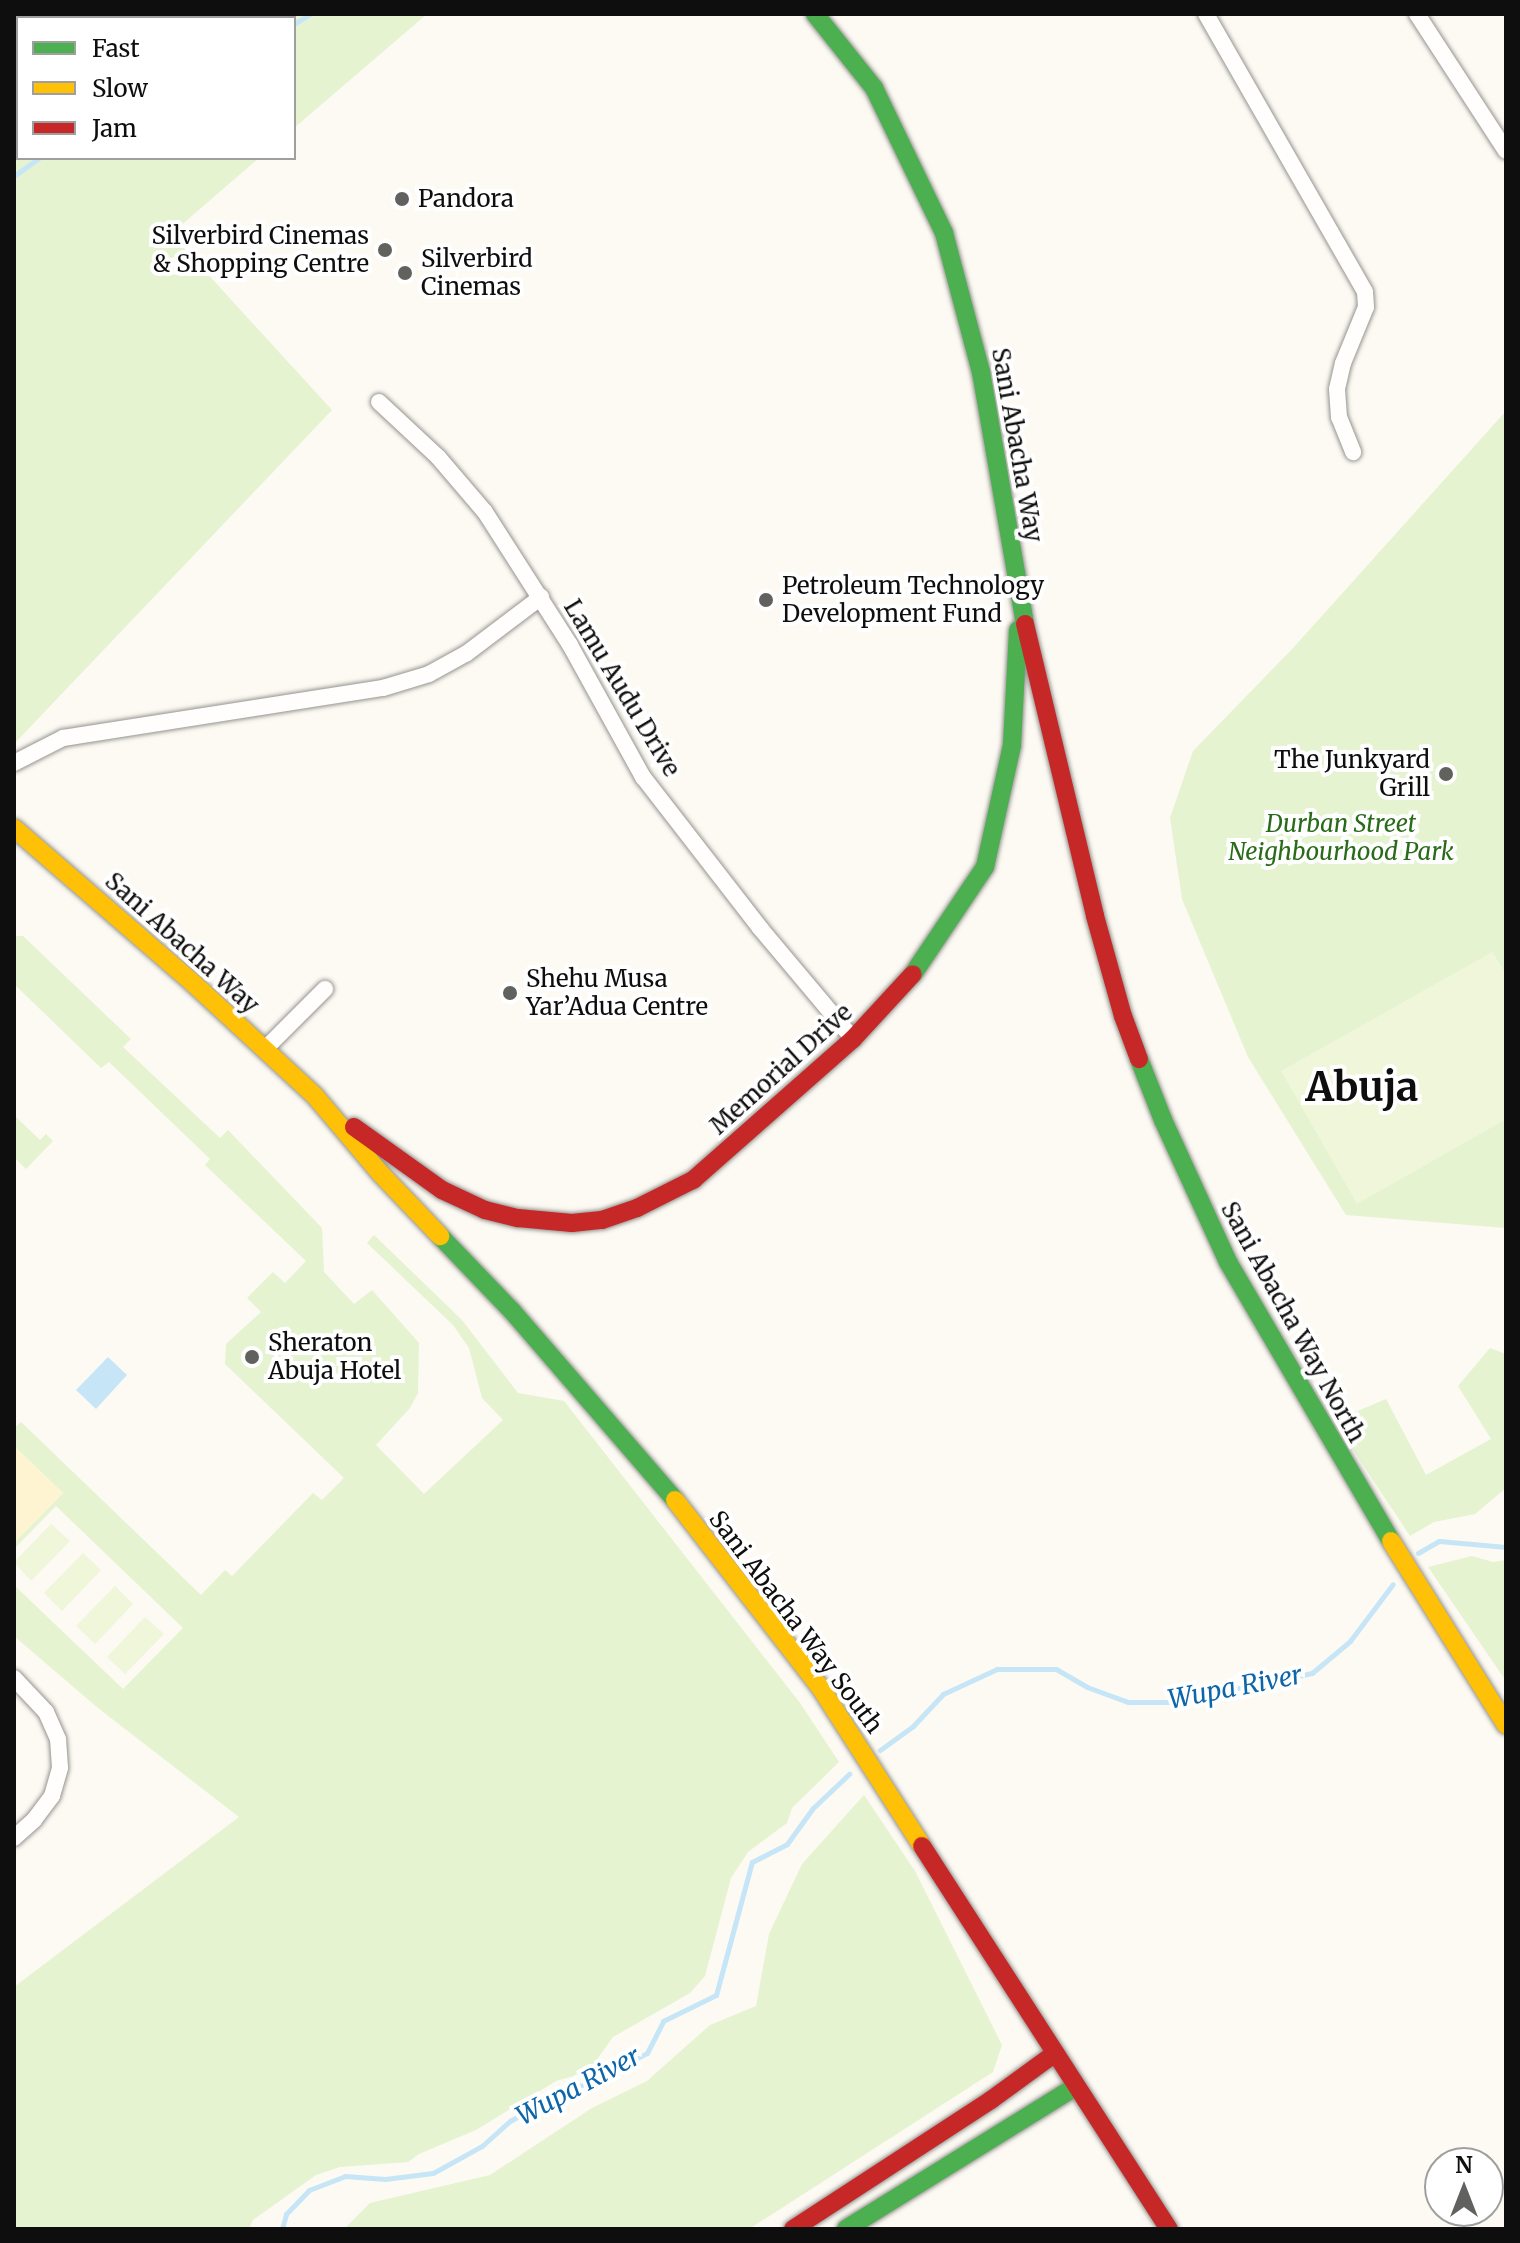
<!DOCTYPE html>
<html>
<head>
<meta charset="utf-8">
<style>
  body { margin:0 }
  #map { position:relative; width:1520px; height:2243px; overflow:hidden; background:#fcfaf2; font-family:Merriweather,serif }
  div>[style] { position:absolute }
  .green>* { inset:0; background:#e5f3d0 }
  .sand>* { inset:0; background:#fef4d2 }
  .pitch>* { inset:0; background:#eff6da }
  .water>* { inset:0; background:#c6e6f8 }
  .stream>* { height:5px; margin:-2.5px; padding:0 2.5px; transform-origin:2.5px; border-radius:2.5px; background:#c6e6f8 }
  .roads { filter:drop-shadow(0 0 2px #959491) drop-shadow(0 0 2px #959491) }
  .street>* { height:16px; margin:-8px; padding:0 8px; transform-origin:8px; border-radius:8px; background:#fffefd }
  .fast>* { height:18px; margin:-9px; padding:0 9px; transform-origin:9px; border-radius:9px; background:#4caf50 }
  .slow>* { height:18px; margin:-9px; padding:0 9px; transform-origin:9px; border-radius:9px; background:#ffc107 }
  .jam>* { height:18px; margin:-9px; padding:0 9px; transform-origin:9px; border-radius:9px; background:#c62828 }
  .dots>* { width:22px; height:22px; translate:-50% -50%; box-sizing:border-box; border:4px solid #fff; border-radius:50% }
  span { translate:-50% -50%; white-space:nowrap; text-align:center; line-height:1.15; -webkit-text-stroke:8px #fff; paint-order:stroke }
  .poi-label { font-size:24px; color:#0e0e0e }
  .left { translate:0 -50%; text-align:left }
  .right { translate:-100% -50%; text-align:right }
  .street-label { font-size:24px; color:#0e0e0e }
  .park-label { font-size:24px; color:#296b19; font-style:italic }
  .water-label { font-size:26px; color:#0d65aa; font-style:italic }
  .town-label { font-size:40px; color:#0e0e0e; font-weight:700 }
  .frame { position:absolute; inset:0; border:16px solid #0e0e0e; pointer-events:none }
  .legend { position:absolute; left:16px; top:16px; width:280px; height:144px; box-sizing:border-box; background:#fff; border:2px solid #9f9f9f; margin:0; padding:10px 14px; list-style:none; font-size:24px; color:#0e0e0e }
  .legend li { display:flex; align-items:center; gap:16px; height:40px }
  .legend b { width:40px; border:2px solid #9f9f9f }
  .north { position:absolute; left:1424px; top:2147px; width:80px; height:80px; box-sizing:border-box; background:#fff; border:2px solid #9f9f9f; border-radius:50%; rotate:0deg; font-size:22px; font-weight:700; line-height:32px; text-align:center; color:#0e0e0e }
  .north::after { content:''; display:block; margin:auto; width:28px; height:36px; background:#61615e; clip-path:polygon(50% 0,100% 100%,50% 72%,0 100%) }
</style>
</head>
<body>
<div id="map">
  <div class="green">
    <div style="clip-path:polygon(14px 14px,427px 14px,294px 128px,294px 18px,18px 18px,18px 158px,259px 158px,171px 234px,332px 410px,14px 744px)"></div>
    <div style="clip-path:polygon(1506px 411px,1506px 975px,1492px 952px,1357px 1203px,1506px 1119px,1506px 1228px,1346px 1215px,1248px 1057px,1182px 899px,1170px 818px,1193px 751px,1294px 647px)"></div>
    <div style="clip-path:polygon(14px 936px,23px 936px,131px 1039px,123px 1047px,220px 1138px,228px 1130px,322px 1228px,324px 1272px,354px 1304px,372px 1290px,419px 1343px,418px 1393px,410px 1408px,376px 1445px,424px 1494px,503px 1420px,482px 1398px,469px 1348px,453px 1325px,367px 1243px,374px 1235px,462px 1320px,518px 1393px,564px 1401px,800px 1703px,839px 1762px,792px 1808px,787px 1823px,748px 1852px,731px 1878px,705px 1976px,690px 1993px,613px 2037px,588px 2072px,556px 2081px,476px 2130px,419px 2154px,408px 2162px,340px 2167px,316px 2175px,253px 2220px,249px 2229px,14px 2229px,14px 1987px,239px 1817px,98px 1708px,14px 1636px,14px 1585px,123px 1689px,183px 1628px,56px 1506px,14px 1549px,14px 1543px,63px 1493px,14px 1446px,14px 1428px,21px 1422px,201px 1595px,225px 1570px,232px 1576px,313px 1493px,322px 1500px,344px 1478px,225px 1364px,226px 1344px,261px 1312px,247px 1298px,273px 1272px,285px 1283px,306px 1261px,205px 1165px,210px 1159px,109px 1062px,101px 1068px,14px 984px)"></div>
    <div style="clip-path:polygon(14px 1115px,40px 1140px,46px 1134px,53px 1141px,26px 1169px,14px 1157px)"></div>
    <div style="clip-path:polygon(1490px 1348px,1506px 1354px,1506px 1488px,1475px 1514px,1434px 1522px,1410px 1536px,1334px 1421px,1386px 1399px,1426px 1475px,1491px 1439px,1458px 1386px)"></div>
    <div style="clip-path:polygon(1472px 1556px,1493px 1562px,1506px 1560px,1506px 1681px,1428px 1567px)"></div>
    <div style="clip-path:polygon(864px 1795px,915px 1871px,1002px 2045px,993px 2072px,749px 2229px,344px 2229px,370px 2203px,490px 2175px,592px 2108px,647px 2081px,710px 2025px,756px 2006px,769px 1934px,802px 1864px)"></div>
  </div>
  <div class="sand">
    <div style="clip-path:polygon(14px 1446px,63px 1493px,14px 1543px)"></div>
  </div>
  <div class="pitch">
    <div style="clip-path:polygon(1492px 952px,1506px 975px,1506px 1119px,1357px 1204px,1281px 1071px)"></div>
    <div style="clip-path:polygon(51px 1524px,70px 1541px,31px 1581px,14px 1562px)"></div>
    <div style="clip-path:polygon(83px 1553px,101px 1570px,62px 1611px,44px 1593px)"></div>
    <div style="clip-path:polygon(115px 1586px,133px 1604px,95px 1644px,76px 1626px)"></div>
    <div style="clip-path:polygon(145px 1617px,164px 1634px,125px 1674px,107px 1657px)"></div>
  </div>
  <div class="water">
    <div style="clip-path:polygon(108px 1357px,127px 1375px,96px 1409px,76px 1390px)"></div>
  </div>
  <div class="stream">
    <div style="left:294px;top:24px;width:19px;rotate:-32deg"></div>
    <div style="left:14px;top:176px;width:31px;rotate:-36deg"></div>
    <div style="left:1418px;top:1553px;width:24px;rotate:-30deg"></div>
    <div style="left:1439px;top:1541px;width:67px;rotate:5.1deg"></div>
    <div style="left:880px;top:1750px;width:41px;rotate:-36deg"></div>
    <div style="left:913px;top:1726px;width:44px;rotate:-46.8deg"></div>
    <div style="left:943px;top:1694px;width:60px;rotate:-24.8deg"></div>
    <div style="left:997px;top:1669px;width:59px"></div>
    <div style="left:1056px;top:1669px;width:36px;rotate:30deg"></div>
    <div style="left:1087px;top:1687px;width:44px;rotate:20.1deg"></div>
    <div style="left:1128px;top:1702px;width:45px"></div>
    <div style="left:1173px;top:1702px;width:142px;rotate:-11.8deg"></div>
    <div style="left:1312px;top:1673px;width:50px;rotate:-40.1deg"></div>
    <div style="left:1350px;top:1641px;width:71px;rotate:-53deg"></div>
    <div style="left:282px;top:2229px;width:16px;rotate:-75deg"></div>
    <div style="left:286px;top:2214px;width:33px;rotate:-46deg"></div>
    <div style="left:309px;top:2190px;width:39px;rotate:-21deg"></div>
    <div style="left:345px;top:2176px;width:40px;rotate:4.3deg"></div>
    <div style="left:385px;top:2179px;width:48px;rotate:-7.1deg"></div>
    <div style="left:433px;top:2173px;width:56px;rotate:-28.9deg"></div>
    <div style="left:482px;top:2146px;width:38px;rotate:-42deg"></div>
    <div style="left:510px;top:2121px;width:51px;rotate:-29.6deg"></div>
    <div style="left:554px;top:2096px;width:45px;rotate:-22deg"></div>
    <div style="left:596px;top:2079px;width:57px;rotate:-27deg"></div>
    <div style="left:647px;top:2053px;width:36px;rotate:-63deg"></div>
    <div style="left:663px;top:2021px;width:59px;rotate:-26.1deg"></div>
    <div style="left:716px;top:1995px;width:138px;rotate:-74.9deg"></div>
    <div style="left:752px;top:1862px;width:39px;rotate:-27deg"></div>
    <div style="left:787px;top:1844px;width:44px;rotate:-54.2deg"></div>
    <div style="left:813px;top:1808px;width:50px;rotate:-43.4deg"></div>
  </div>
  <div class="roads">
    <div class="street">
      <div style="left:1206px;top:14px;width:320px;rotate:60.2deg"></div>
      <div style="left:1365px;top:292px;width:15px;rotate:86deg"></div>
      <div style="left:1366px;top:307px;width:61px;rotate:112.3deg"></div>
      <div style="left:1343px;top:363px;width:27px;rotate:103deg"></div>
      <div style="left:1337px;top:389px;width:28px;rotate:86deg"></div>
      <div style="left:1339px;top:417px;width:38px;rotate:68deg"></div>
      <div style="left:1417px;top:14px;width:163px;rotate:57deg"></div>
      <div style="left:379px;top:402px;width:81px;rotate:43deg"></div>
      <div style="left:438px;top:457px;width:72px;rotate:49.5deg"></div>
      <div style="left:485px;top:512px;width:158px;rotate:57.4deg"></div>
      <div style="left:570px;top:645px;width:151px;rotate:61.1deg"></div>
      <div style="left:643px;top:777px;width:191px;rotate:52.2deg"></div>
      <div style="left:760px;top:928px;width:145px;rotate:50deg"></div>
      <div style="left:14px;top:763px;width:55px;rotate:-27deg"></div>
      <div style="left:63px;top:738px;width:324px;rotate:-8.9deg"></div>
      <div style="left:383px;top:688px;width:48px;rotate:-16.9deg"></div>
      <div style="left:429px;top:674px;width:43px;rotate:-28.9deg"></div>
      <div style="left:467px;top:653px;width:93px;rotate:-37.1deg"></div>
      <div style="left:265px;top:1049px;width:85px;rotate:-45deg"></div>
      <div style="left:14px;top:1678px;width:47px;rotate:46.7deg"></div>
      <div style="left:46px;top:1712px;width:30px;rotate:66deg"></div>
      <div style="left:58px;top:1739px;width:29px;rotate:86deg"></div>
      <div style="left:60px;top:1768px;width:29px;rotate:106deg"></div>
      <div style="left:52px;top:1796px;width:30px;rotate:127deg"></div>
      <div style="left:34px;top:1820px;width:27px;rotate:138deg"></div>
    </div>
    <div class="fast">
      <div style="left:815px;top:14px;width:95px;rotate:51.4deg"></div>
      <div style="left:874px;top:88px;width:161px;rotate:64.2deg"></div>
      <div style="left:944px;top:233px;width:144px;rotate:75.1deg"></div>
      <div style="left:981px;top:372px;width:256px;rotate:80.1deg"></div>
      <div style="left:913px;top:974px;width:129px;rotate:-56.1deg"></div>
      <div style="left:985px;top:867px;width:125px;rotate:-77.5deg"></div>
      <div style="left:1012px;top:745px;width:115px;rotate:-87deg"></div>
      <div style="left:1139px;top:1059px;width:66px;rotate:68.5deg"></div>
      <div style="left:1163px;top:1120px;width:156px;rotate:65.4deg"></div>
      <div style="left:1228px;top:1262px;width:323px;rotate:59.7deg"></div>
      <div style="left:440px;top:1236px;width:104px;rotate:46.2deg"></div>
      <div style="left:512px;top:1311px;width:250px;rotate:49.2deg"></div>
      <div style="left:846px;top:2229px;width:269px;rotate:-31.8deg"></div>
    </div>
    <div class="slow">
      <div style="left:14px;top:828px;width:238px;rotate:40.9deg"></div>
      <div style="left:194px;top:984px;width:165px;rotate:42.8deg"></div>
      <div style="left:315px;top:1096px;width:102px;rotate:49.8deg"></div>
      <div style="left:381px;top:1174px;width:86px;rotate:46.4deg"></div>
      <div style="left:675px;top:1500px;width:237px;rotate:52.2deg"></div>
      <div style="left:820px;top:1687px;width:189px;rotate:57.3deg"></div>
      <div style="left:1391px;top:1541px;width:217px;rotate:58deg"></div>
    </div>
    <div class="jam">
      <div style="left:1025px;top:624px;width:300px;rotate:76.5deg"></div>
      <div style="left:1095px;top:916px;width:104px;rotate:74.4deg"></div>
      <div style="left:1123px;top:1016px;width:46px;rotate:69.6deg"></div>
      <div style="left:354px;top:1127px;width:108px;rotate:35.6deg"></div>
      <div style="left:442px;top:1190px;width:47px;rotate:24.9deg"></div>
      <div style="left:485px;top:1210px;width:34px;rotate:14deg"></div>
      <div style="left:518px;top:1218px;width:54px;rotate:5.3deg"></div>
      <div style="left:572px;top:1223px;width:30px;rotate:-6deg"></div>
      <div style="left:602px;top:1220px;width:37px;rotate:-19deg"></div>
      <div style="left:637px;top:1208px;width:63px;rotate:-26.6deg"></div>
      <div style="left:693px;top:1180px;width:213px;rotate:-41.4deg"></div>
      <div style="left:853px;top:1039px;width:88px;rotate:-47.3deg"></div>
      <div style="left:922px;top:1846px;width:456px;rotate:57.2deg"></div>
      <div style="left:793px;top:2229px;width:236px;rotate:-33.1deg"></div>
      <div style="left:991px;top:2100px;width:78px;rotate:-36.1deg"></div>
    </div>
  </div>
  <div class="dots">
    <div style="left:402px;top:199px;background:#61615e"></div>
    <div style="left:385px;top:250px;background:#61615e"></div>
    <div style="left:405px;top:273px;background:#61615e"></div>
    <div style="left:766px;top:600px;background:#61615e"></div>
    <div style="left:1446px;top:774px;background:#61615e"></div>
    <div style="left:510px;top:993px;background:#61615e"></div>
    <div style="left:252px;top:1357px;background:#61615e"></div>
  </div>
  <div class="poi-label">
    <span class="left" style="left:418px;top:199px">Pandora</span>
    <span class="right" style="left:369px;top:250px">Silverbird Cinemas<br>&amp; Shopping Centre</span>
    <span class="left" style="left:421px;top:273px">Silverbird<br>Cinemas</span>
    <span class="left" style="left:782px;top:600px">Petroleum Technology<br>Development Fund</span>
    <span class="right" style="left:1430px;top:774px">The Junkyard<br>Grill</span>
    <span class="left" style="left:526px;top:993px">Shehu Musa<br>Yar’Adua Centre</span>
    <span class="left" style="left:268px;top:1357px">Sheraton<br>Abuja Hotel</span>
  </div>
  <div class="street-label">
    <span style="left:1017px;top:445px;rotate:80deg">Sani Abacha Way</span>
    <span style="left:622px;top:688px;rotate:59deg">Lamu Audu Drive</span>
    <span style="left:182px;top:943px;rotate:42deg">Sani Abacha Way</span>
    <span style="left:781px;top:1069px;rotate:-42deg">Memorial Drive</span>
    <span style="left:1293px;top:1322px;rotate:61deg">Sani Abacha Way North</span>
    <span style="left:796px;top:1622px;rotate:53deg">Sani Abacha Way South</span>
  </div>
  <div class="park-label">
    <span style="left:1341px;top:838px">Durban Street<br>Neighbourhood Park</span>
  </div>
  <div class="water-label">
    <span style="left:1235px;top:1687px;rotate:-11deg">Wupa River</span>
    <span style="left:578px;top:2086px;rotate:-28deg">Wupa River</span>
  </div>
  <div class="town-label">
    <span style="left:1362px;top:1087px">Abuja</span>
  </div>
  <div class="frame"></div>
  <ul class="legend">
  <li><b style="height:10px;background:#4caf50"></b>Fast</li>
  <li><b style="height:10px;background:#ffc107"></b>Slow</li>
  <li><b style="height:10px;background:#c62828"></b>Jam</li>
  </ul>
  <div class="north">N</div>
</div>
</body>
</html>
